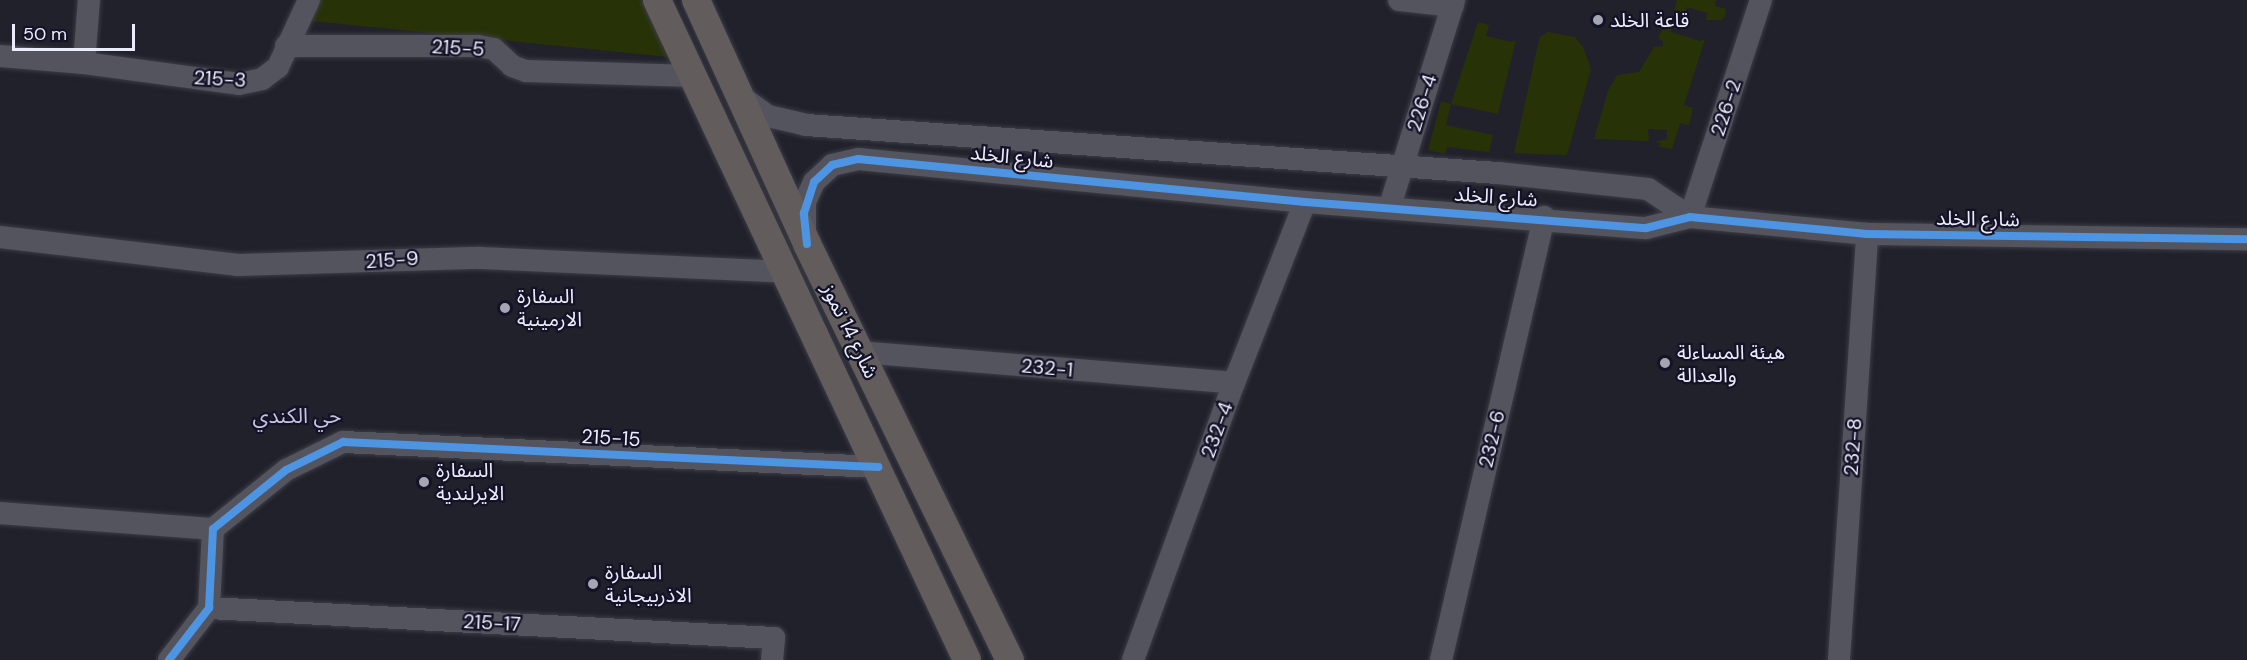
<!DOCTYPE html>
<html>
<head>
<meta charset="utf-8">
<style>
  body { margin:0 }
  #map { position:relative; width:2247px; height:660px; overflow:hidden; background:#21212c; font-family:"DM Sans","Noto Sans Arabic",sans-serif }
  div>[style] { position:absolute }
  .green>* { inset:0; background:#273306 }
  .roads { filter:drop-shadow(0 0 2px #3c3c46) drop-shadow(0 0 2px #3c3c46) }
  .minor>* { height:22px; margin:-11px; padding:0 11px; transform-origin:11px; border-radius:11px; background:#53545d }
  .major>* { height:28px; margin:-14px; padding:0 14px; transform-origin:14px; border-radius:14px; background:#625d5c }
  .cycleway>* { height:8px; margin:-4px; padding:0 4px; transform-origin:4px; border-radius:4px; background:#4d94e3 }
  .dots>* { width:16px; height:16px; translate:-50% -50%; box-sizing:border-box; border:3px solid #131227; border-radius:50% }
  span { translate:-50% -50%; white-space:nowrap; text-align:center; line-height:1.15; -webkit-text-stroke:4.5px #131227; paint-order:stroke }
  .poi-label { font-size:20px; color:#ebedfc }
  .left { translate:0 -50%; text-align:left }
  .street-label { font-size:20px; color:#ebedfc }
  .neighbourhood-label { font-size:21px; color:#c3c5e2 }
  .scale { position:absolute; left:12px; top:24px; width:123px; height:27px; box-sizing:border-box; border:3px solid #ebedfc; border-top:0; padding-left:8px; font-size:18px; line-height:21px; white-space:nowrap; color:#ebedfc; -webkit-text-stroke:4px #131227; paint-order:stroke }
</style>
</head>
<body>
<div id="map">
  <div class="green">
    <div style="clip-path:polygon(309px 0,643px 0,669px 57px,312px 21px)"></div>
    <div style="clip-path:polygon(1677px 0,1716px 0,1715px 6px,1726px 9px,1725px 16px,1722px 20px,1706px 20px,1707px 13px,1687px 7px,1685px 14px,1674px 10px)"></div>
    <div style="clip-path:polygon(1478px 22px,1489px 25px,1486px 36px,1511px 42px,1516px 40px,1498px 114px,1451px 104px,1446px 125px,1493px 135px,1489px 152px,1447px 147px,1445px 154px,1428px 150px,1441px 101px,1451px 104px)"></div>
    <div style="clip-path:polygon(1665px 23px,1672px 24px,1671px 32px,1700px 41px,1705px 39px,1684px 105px,1693px 108px,1689px 125px,1680px 123px,1672px 149px,1659px 147px,1660px 143px,1655px 142px,1667px 139px,1667px 130px,1648px 129px,1649px 141px,1594px 139px,1608px 91px,1617px 75px,1639px 72px,1654px 47px,1663px 46px,1663px 41px,1658px 38px)"></div>
    <div style="clip-path:polygon(1548px 32px,1575px 37px,1583px 47px,1591px 69px,1567px 155px,1514px 153px,1538px 44px,1540px 37px)"></div>
  </div>
  <div class="roads">
    <div class="minor">
      <div style="left:1399px;top:0;width:54px;rotate:6.3deg"></div>
      <div style="left:286px;top:46px;width:192px"></div>
      <div style="left:478px;top:46px;width:16px;rotate:11deg"></div>
      <div style="left:494px;top:49px;width:25px;rotate:43deg"></div>
      <div style="left:512px;top:66px;width:15px;rotate:20deg"></div>
      <div style="left:526px;top:71px;width:168px;rotate:1.7deg"></div>
      <div style="left:0;top:56px;width:84px;rotate:4.8deg"></div>
      <div style="left:84px;top:63px;width:156px;rotate:7.7deg"></div>
      <div style="left:239px;top:84px;width:24px;rotate:-12deg"></div>
      <div style="left:262px;top:79px;width:20px;rotate:-37deg"></div>
      <div style="left:278px;top:67px;width:74px;rotate:-65.2deg"></div>
      <div style="left:84px;top:63px;width:63px;rotate:-85.5deg"></div>
      <div style="left:739px;top:95px;width:36px;rotate:36deg"></div>
      <div style="left:768px;top:116px;width:39px;rotate:13deg"></div>
      <div style="left:806px;top:125px;width:694px;rotate:3.97deg"></div>
      <div style="left:1498px;top:173px;width:151px;rotate:6.1deg"></div>
      <div style="left:1648px;top:189px;width:50px;rotate:33.7deg"></div>
      <div style="left:1390px;top:206px;width:216px;rotate:-72.7deg"></div>
      <div style="left:1690px;top:217px;width:228px;rotate:-71.9deg"></div>
      <div style="left:805px;top:235px;width:33px;rotate:-90deg"></div>
      <div style="left:805px;top:202px;width:22px;rotate:-66deg"></div>
      <div style="left:814px;top:182px;width:25px;rotate:-43deg"></div>
      <div style="left:832px;top:165px;width:27px;rotate:-13deg"></div>
      <div style="left:858px;top:159px;width:449px;rotate:5.5deg"></div>
      <div style="left:1305px;top:202px;width:342px;rotate:4.4deg"></div>
      <div style="left:1646px;top:228px;width:45px;rotate:-14deg"></div>
      <div style="left:1690px;top:217px;width:178px;rotate:5.5deg"></div>
      <div style="left:1867px;top:234px;width:380px;rotate:0.8deg"></div>
      <div style="left:0;top:237px;width:240px;rotate:6.7deg"></div>
      <div style="left:238px;top:265px;width:242px;rotate:-1.7deg"></div>
      <div style="left:480px;top:258px;width:306px;rotate:2.6deg"></div>
      <div style="left:860px;top:352px;width:375px;rotate:4.7deg"></div>
      <div style="left:0;top:513px;width:214px;rotate:4.3deg"></div>
      <div style="left:209px;top:608px;width:566px;rotate:3.04deg"></div>
      <div style="left:774px;top:638px;width:22px;rotate:95deg"></div>
      <div style="left:169px;top:660px;width:66px;rotate:-52.4deg"></div>
      <div style="left:209px;top:608px;width:79px;rotate:-87.1deg"></div>
      <div style="left:213px;top:529px;width:94px;rotate:-38.9deg"></div>
      <div style="left:286px;top:470px;width:64px;rotate:-26.2deg"></div>
      <div style="left:343px;top:442px;width:536px;rotate:2.68deg"></div>
      <div style="left:1133px;top:660px;width:295px;rotate:-70deg"></div>
      <div style="left:1234px;top:383px;width:194px;rotate:-68.6deg"></div>
      <div style="left:1441px;top:660px;width:455px;rotate:-76.9deg"></div>
      <div style="left:1839px;top:660px;width:427px;rotate:-86.2deg"></div>
    </div>
    <div class="major">
      <div style="left:657px;top:0;width:729px;rotate:64.84deg"></div>
      <div style="left:696px;top:0;width:268px;rotate:65.5deg"></div>
      <div style="left:807px;top:244px;width:463px;rotate:64deg"></div>
    </div>
  </div>
  <div class="cycleway">
    <div style="left:807px;top:244px;width:31px;rotate:-96deg"></div>
    <div style="left:804px;top:213px;width:33px;rotate:-72deg"></div>
    <div style="left:814px;top:182px;width:25px;rotate:-43deg"></div>
    <div style="left:832px;top:165px;width:27px;rotate:-13deg"></div>
    <div style="left:858px;top:159px;width:449px;rotate:5.5deg"></div>
    <div style="left:1305px;top:202px;width:342px;rotate:4.4deg"></div>
    <div style="left:1646px;top:228px;width:45px;rotate:-14deg"></div>
    <div style="left:1690px;top:217px;width:178px;rotate:5.5deg"></div>
    <div style="left:1867px;top:234px;width:380px;rotate:0.8deg"></div>
    <div style="left:169px;top:660px;width:66px;rotate:-52.4deg"></div>
    <div style="left:209px;top:608px;width:79px;rotate:-87.1deg"></div>
    <div style="left:213px;top:529px;width:94px;rotate:-38.9deg"></div>
    <div style="left:286px;top:470px;width:64px;rotate:-26.2deg"></div>
    <div style="left:343px;top:442px;width:536px;rotate:2.68deg"></div>
  </div>
  <div class="dots">
    <div style="left:1598px;top:20px;background:#a4a6b3"></div>
    <div style="left:505px;top:308px;background:#a4a6b3"></div>
    <div style="left:1665px;top:363px;background:#a4a6b3"></div>
    <div style="left:424px;top:482px;background:#a4a6b3"></div>
    <div style="left:593px;top:584px;background:#a4a6b3"></div>
  </div>
  <div class="poi-label">
    <span class="left" style="left:1610px;top:20px">قاعة الخلد</span>
    <span class="left" style="left:517px;top:308px">السفارة<br>الارمينية</span>
    <span class="left" style="left:1677px;top:364px">هيئة المساءلة<br>والعدالة</span>
    <span class="left" style="left:436px;top:482px">السفارة<br>الايرلندية</span>
    <span class="left" style="left:605px;top:584px">السفارة<br>الاذربيجانية</span>
  </div>
  <div class="street-label">
    <span style="left:458px;top:48px;rotate:3deg">215-5</span>
    <span style="left:220px;top:79px;rotate:3deg">215-3</span>
    <span style="left:1422px;top:103px;rotate:-73deg">226-4</span>
    <span style="left:1726px;top:108px;rotate:-72deg">226-2</span>
    <span style="left:1012px;top:157px;rotate:6deg">شارع الخلد</span>
    <span style="left:1496px;top:197px;rotate:4deg">شارع الخلد</span>
    <span style="left:1978px;top:219px;rotate:1deg">شارع الخلد</span>
    <span style="left:392px;top:260px;rotate:-4deg">215-9</span>
    <span style="left:850px;top:331px;rotate:64deg">شارع 14 تموز</span>
    <span style="left:1047px;top:368px;rotate:5deg">232-1</span>
    <span style="left:1217px;top:430px;rotate:-70deg">232-4</span>
    <span style="left:611px;top:438px;rotate:3deg">215-15</span>
    <span style="left:1492px;top:439px;rotate:-77deg">232-6</span>
    <span style="left:1853px;top:447px;rotate:-86deg">232-8</span>
    <span style="left:492px;top:623px;rotate:3deg">215-17</span>
  </div>
  <div class="neighbourhood-label">
    <span style="left:297px;top:416px">حي الكندي</span>
  </div>
  <div class="scale">50 m</div>
</div>
</body>
</html>
